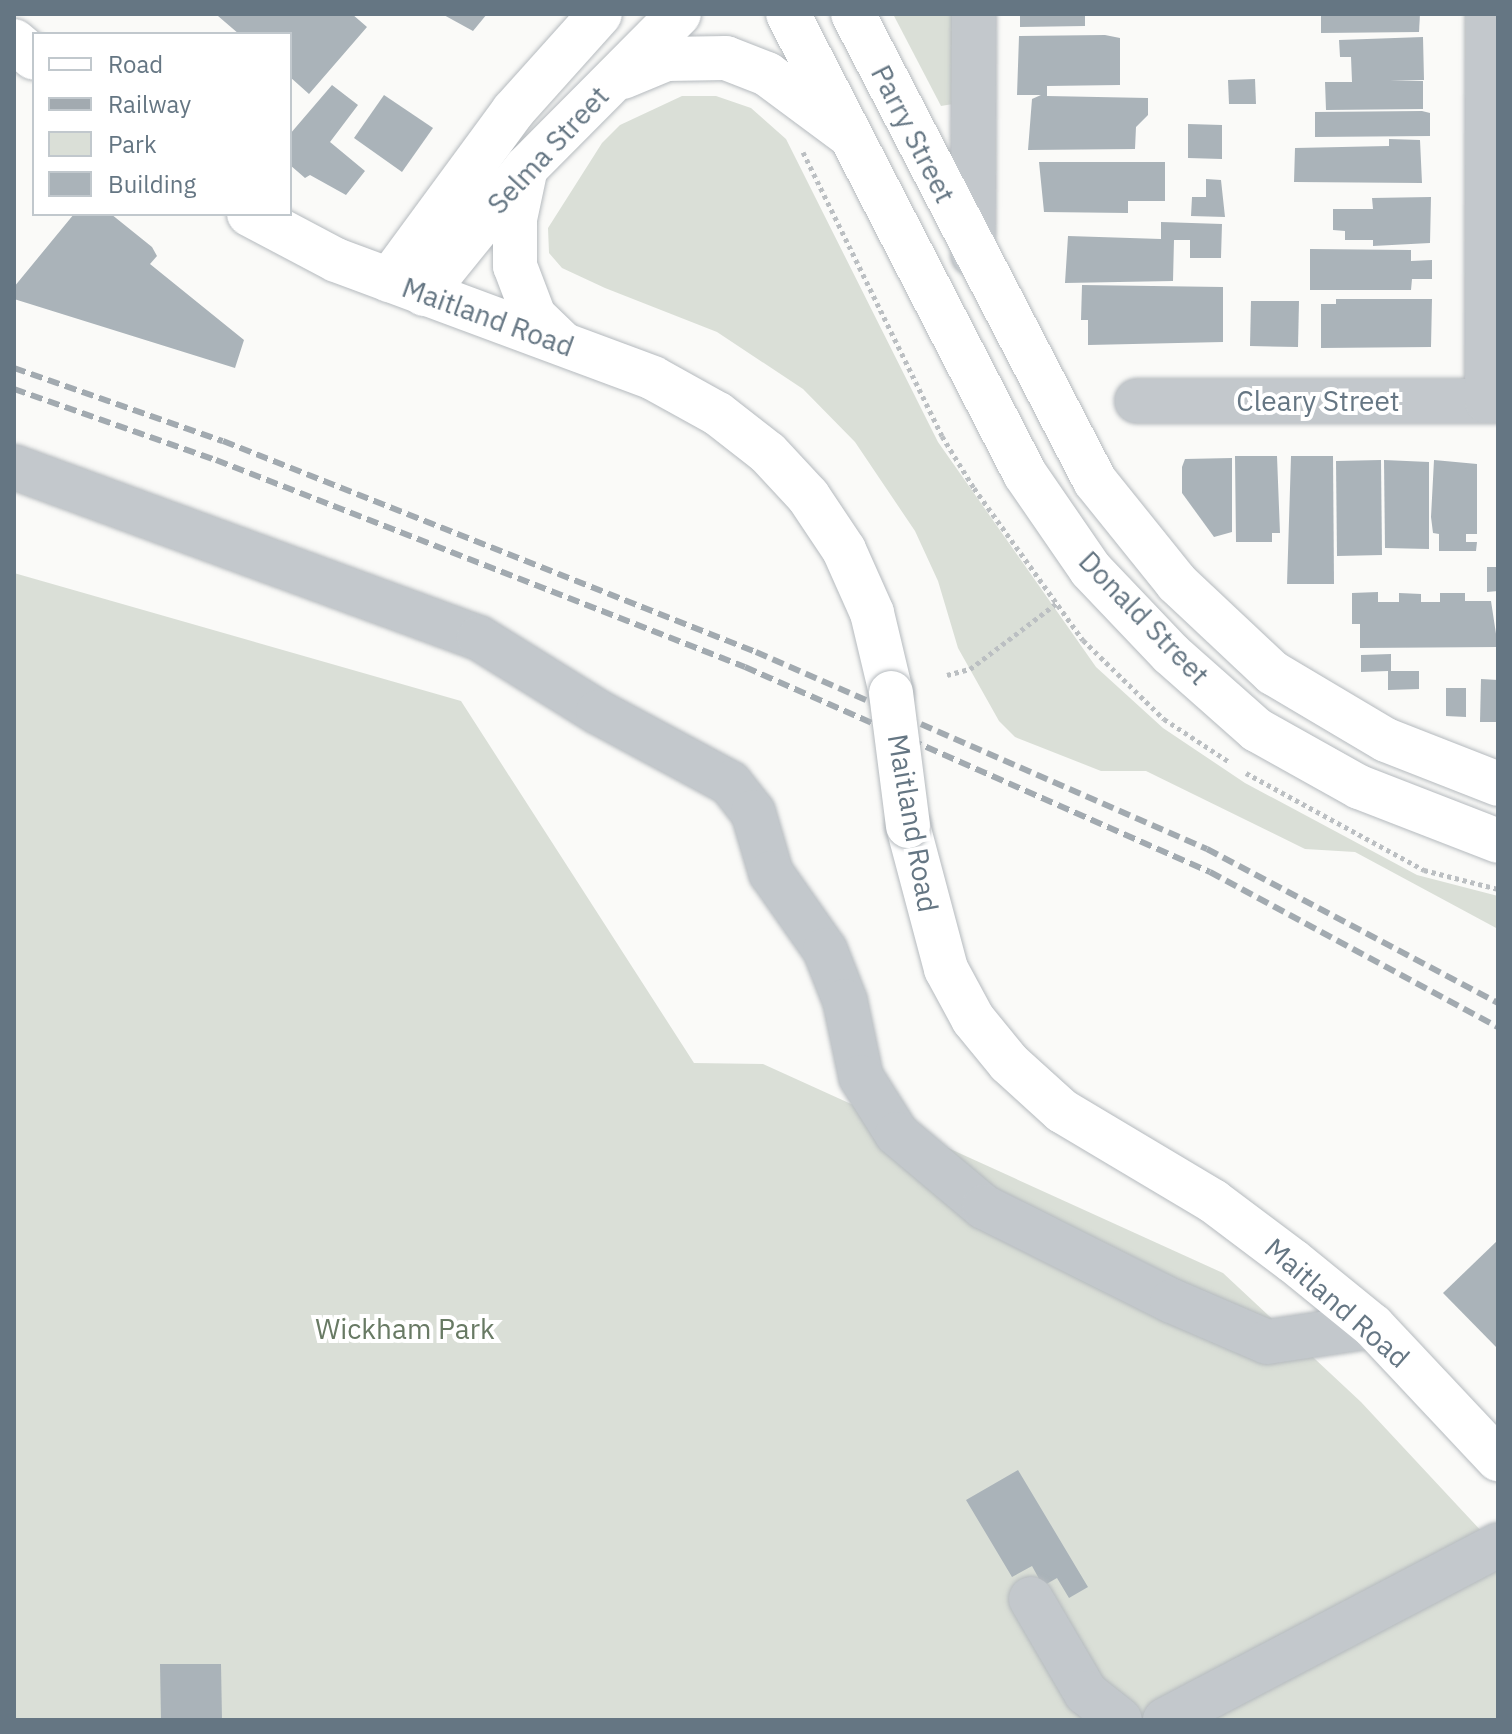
<!DOCTYPE html>
<html>
<head>
<meta charset="utf-8">
<style>
  body { margin:0 }
  #map { position:relative; width:1512px; height:1734px; overflow:hidden; background:#fafaf8; font-family:"IBM Plex Sans",sans-serif }
  div>[style] { position:absolute }
  .green>* { inset:0; background:#dadfd7 }
  .building>* { inset:0; background:#aab3b9 }
  .path>* { height:5px; margin-top:-2.5px; transform-origin:0; background:repeating-linear-gradient(90deg,#bbbfc2 0 4px,transparent 0 8px) }
  .roads { filter:drop-shadow(0 0 2px #b5babe) drop-shadow(0 0 2px #b5babe) }
  .minor>* { height:44px; margin:-22px; padding:0 22px; transform-origin:22px; border-radius:22px; background:#c3c8cc }
  .major>* { height:44px; margin:-22px; padding:0 22px; transform-origin:22px; border-radius:22px; background:#fff }
  .highway>* { height:44px; margin:-22px; padding:0 22px; transform-origin:22px; border-radius:22px; background:#fff }
  .rail>* { height:6px; margin-top:-3px; transform-origin:0; background:repeating-linear-gradient(90deg,#a2aab0 0 12px,transparent 0 18px) }
  .bridges { filter:drop-shadow(0 0 2px #b5babe) drop-shadow(0 0 2px #b5babe) }
  .major-bridge>* { height:44px; margin:-22px; padding:0 22px; transform-origin:22px; border-radius:22px; background:#fff }
  span { translate:-50% -50%; white-space:nowrap; text-align:center; line-height:1.15; -webkit-text-stroke:8px #fff; paint-order:stroke }
  .street-label { font-size:28px; color:#657683 }
  .park-label { font-size:28px; color:#687a64 }
  .frame { position:absolute; inset:0; border:16px solid #657683; pointer-events:none }
  .legend { position:absolute; left:32px; top:32px; width:260px; height:184px; box-sizing:border-box; background:#fff; border:2px solid #c1c8cd; margin:0; padding:10px 14px; list-style:none; font-size:24px; color:#657683 }
  .legend li { display:flex; align-items:center; gap:16px; height:40px }
  .legend b { width:40px; border:2px solid #c1c8cd }
</style>
</head>
<body>
<div id="map">
  <div class="green">
    <div style="clip-path:polygon(893px 14px,953px 14px,953px 104px,941px 106px)"></div>
    <div style="clip-path:polygon(682px 96px,716px 96px,751px 108px,786px 139px,938px 442px,1096px 667px,1163px 728px,1245px 783px,1417px 875px,1498px 896px,1498px 929px,1355px 852px,1305px 849px,1146px 771px,1101px 771px,1015px 737px,999px 721px,958px 648px,938px 581px,915px 531px,855px 442px,803px 389px,717px 332px,605px 288px,562px 268px,549px 253px,548px 228px,602px 143px,620px 125px)"></div>
    <div style="clip-path:polygon(14px 573px,461px 701px,694px 1063px,763px 1064px,1223px 1273px,1361px 1402px,1498px 1549px,1498px 1720px,14px 1720px)"></div>
  </div>
  <div class="building">
    <div style="clip-path:polygon(352px 14px,367px 27px,309px 94px,290px 77px,290px 34px,239px 34px,218px 16px)"></div>
    <div style="clip-path:polygon(442px 14px,487px 14px,473px 31px)"></div>
    <div style="clip-path:polygon(1020px 14px,1085px 14px,1085px 26px,1020px 27px)"></div>
    <div style="clip-path:polygon(1321px 14px,1420px 14px,1419px 32px,1321px 33px)"></div>
    <div style="clip-path:polygon(1105px 35px,1120px 38px,1120px 85px,1047px 86px,1047px 96px,1148px 98px,1148px 115px,1136px 127px,1135px 149px,1028px 150px,1032px 99px,1041px 95px,1017px 95px,1019px 36px)"></div>
    <div style="clip-path:polygon(1423px 37px,1424px 80px,1390px 80px,1423px 81px,1423px 109px,1326px 110px,1325px 82px,1352px 82px,1351px 57px,1340px 57px,1339px 40px)"></div>
    <div style="clip-path:polygon(1255px 79px,1256px 104px,1229px 104px,1228px 80px)"></div>
    <div style="clip-path:polygon(332px 85px,358px 105px,330px 142px,365px 171px,346px 195px,310px 175px,305px 178px,290px 165px,290px 134px)"></div>
    <div style="clip-path:polygon(384px 95px,433px 128px,402px 172px,354px 138px)"></div>
    <div style="clip-path:polygon(1422px 111px,1430px 113px,1430px 136px,1315px 137px,1315px 112px)"></div>
    <div style="clip-path:polygon(1188px 124px,1222px 125px,1222px 159px,1188px 158px)"></div>
    <div style="clip-path:polygon(1389px 139px,1420px 140px,1422px 183px,1294px 182px,1295px 148px,1389px 146px)"></div>
    <div style="clip-path:polygon(1039px 162px,1165px 162px,1165px 201px,1128px 201px,1128px 213px,1044px 212px)"></div>
    <div style="clip-path:polygon(1206px 179px,1221px 180px,1225px 217px,1191px 216px,1192px 197px,1206px 197px)"></div>
    <div style="clip-path:polygon(1431px 197px,1430px 243px,1373px 246px,1373px 240px,1345px 240px,1345px 231px,1333px 230px,1333px 209px,1373px 209px,1372px 198px)"></div>
    <div style="clip-path:polygon(74px 214px,111px 214px,152px 247px,157px 256px,150px 264px,244px 340px,235px 368px,14px 299px,14px 287px)"></div>
    <div style="clip-path:polygon(1161px 222px,1222px 224px,1221px 258px,1190px 258px,1190px 240px,1174px 240px,1173px 281px,1065px 283px,1068px 236px,1161px 239px)"></div>
    <div style="clip-path:polygon(1310px 249px,1411px 250px,1411px 261px,1432px 260px,1432px 279px,1412px 279px,1411px 290px,1310px 290px)"></div>
    <div style="clip-path:polygon(1082px 285px,1223px 287px,1223px 342px,1088px 345px,1088px 320px,1081px 320px)"></div>
    <div style="clip-path:polygon(1336px 299px,1432px 299px,1431px 347px,1321px 348px,1321px 304px,1336px 304px)"></div>
    <div style="clip-path:polygon(1251px 301px,1299px 301px,1298px 347px,1250px 346px)"></div>
    <div style="clip-path:polygon(1235px 456px,1277px 456px,1280px 533px,1272px 533px,1272px 542px,1236px 542px)"></div>
    <div style="clip-path:polygon(1291px 456px,1333px 456px,1334px 584px,1287px 584px)"></div>
    <div style="clip-path:polygon(1232px 458px,1232px 532px,1214px 537px,1182px 493px,1182px 467px,1185px 459px)"></div>
    <div style="clip-path:polygon(1381px 460px,1382px 555px,1337px 556px,1336px 461px)"></div>
    <div style="clip-path:polygon(1384px 460px,1429px 462px,1429px 549px,1385px 548px)"></div>
    <div style="clip-path:polygon(1434px 460px,1477px 464px,1477px 534px,1466px 534px,1466px 542px,1477px 542px,1476px 551px,1439px 551px,1439px 534px,1433px 533px,1431px 517px)"></div>
    <div style="clip-path:polygon(1487px 567px,1498px 567px,1498px 591px,1487px 592px)"></div>
    <div style="clip-path:polygon(1378px 592px,1378px 602px,1399px 602px,1399px 593px,1421px 594px,1421px 602px,1440px 602px,1440px 593px,1465px 593px,1465px 601px,1491px 601px,1498px 647px,1360px 648px,1360px 624px,1352px 624px,1352px 593px)"></div>
    <div style="clip-path:polygon(1391px 654px,1391px 671px,1419px 671px,1419px 689px,1388px 690px,1388px 671px,1361px 672px,1361px 655px)"></div>
    <div style="clip-path:polygon(1481px 679px,1498px 680px,1498px 722px,1480px 722px)"></div>
    <div style="clip-path:polygon(1446px 688px,1466px 688px,1466px 717px,1446px 716px)"></div>
    <div style="clip-path:polygon(1498px 1240px,1498px 1349px,1443px 1293px)"></div>
    <div style="clip-path:polygon(1018px 1470px,1088px 1587px,1069px 1598px,1057px 1578px,1043px 1586px,1032px 1566px,1012px 1577px,966px 1500px)"></div>
    <div style="clip-path:polygon(160px 1664px,221px 1664px,222px 1720px,161px 1720px)"></div>
  </div>
  <div class="path">
    <div style="left:803px;top:152px;width:316px;rotate:63.9deg"></div>
    <div style="left:942px;top:436px;width:61px;rotate:58.4deg"></div>
    <div style="left:974px;top:488px;width:187px;rotate:54.4deg"></div>
    <div style="left:1083px;top:640px;width:113px;rotate:44.3deg"></div>
    <div style="left:1164px;top:719px;width:77px;rotate:33.3deg"></div>
    <div style="left:947px;top:675px;width:24px;rotate:-15deg"></div>
    <div style="left:970px;top:669px;width:109px;rotate:-37.2deg"></div>
    <div style="left:1246px;top:773px;width:203px;rotate:28.6deg"></div>
    <div style="left:1424px;top:870px;width:76px;rotate:14.4deg"></div>
  </div>
  <div class="roads">
    <div class="minor">
      <div style="left:973px;top:254px;width:240px;rotate:-89.8deg"></div>
      <div style="left:1137px;top:401px;width:361px"></div>
      <div style="left:1487px;top:401px;width:387px;rotate:-89.9deg"></div>
      <div style="left:14px;top:467px;width:495px;rotate:20.2deg"></div>
      <div style="left:479px;top:638px;width:140px;rotate:31.9deg"></div>
      <div style="left:598px;top:712px;width:150px;rotate:28.3deg"></div>
      <div style="left:730px;top:783px;width:37px;rotate:52deg"></div>
      <div style="left:753px;top:812px;width:64px;rotate:73.6deg"></div>
      <div style="left:771px;top:873px;width:94px;rotate:55deg"></div>
      <div style="left:825px;top:950px;width:55px;rotate:68.6deg"></div>
      <div style="left:845px;top:1001px;width:78px;rotate:78.1deg"></div>
      <div style="left:861px;top:1077px;width:67px;rotate:57.7deg"></div>
      <div style="left:897px;top:1134px;width:114px;rotate:40deg"></div>
      <div style="left:984px;top:1207px;width:210px;rotate:26.6deg"></div>
      <div style="left:1172px;top:1301px;width:103px;rotate:23.3deg"></div>
      <div style="left:1267px;top:1342px;width:107px;rotate:-8.6deg"></div>
      <div style="left:1031px;top:1599px;width:109px;rotate:59.7deg"></div>
      <div style="left:1086px;top:1693px;width:43px;rotate:38.5deg"></div>
      <div style="left:1165px;top:1720px;width:376px;rotate:-27.7deg"></div>
    </div>
    <div class="major">
      <div style="left:14px;top:41px;width:26px;rotate:40deg"></div>
      <div style="left:623px;top:77px;width:47px;rotate:-22.7deg"></div>
      <div style="left:666px;top:59px;width:60px;rotate:-1deg"></div>
      <div style="left:726px;top:58px;width:44px;rotate:21.3deg"></div>
      <div style="left:767px;top:74px;width:102px;rotate:36.6deg"></div>
      <div style="left:525px;top:172px;width:48px;rotate:102deg"></div>
      <div style="left:515px;top:219px;width:47px;rotate:90deg"></div>
      <div style="left:515px;top:266px;width:53px;rotate:69.2deg"></div>
      <div style="left:534px;top:316px;width:39px;rotate:44deg"></div>
      <div style="left:249px;top:214px;width:98px;rotate:27.9deg"></div>
      <div style="left:336px;top:260px;width:338px;rotate:20.4deg"></div>
      <div style="left:653px;top:378px;width:74px;rotate:29deg"></div>
      <div style="left:718px;top:414px;width:63px;rotate:38deg"></div>
      <div style="left:768px;top:453px;width:59px;rotate:47.1deg"></div>
      <div style="left:808px;top:496px;width:65px;rotate:56.3deg"></div>
      <div style="left:844px;top:550px;width:69px;rotate:66deg"></div>
      <div style="left:872px;top:613px;width:82px;rotate:76.6deg"></div>
      <div style="left:389px;top:280px;width:210px;rotate:-53.7deg"></div>
      <div style="left:513px;top:111px;width:130px;rotate:-48.1deg"></div>
      <div style="left:424px;top:294px;width:162px;rotate:-51deg"></div>
      <div style="left:526px;top:168px;width:217px;rotate:-45.2deg"></div>
      <div style="left:908px;top:826px;width:148px;rotate:75.1deg"></div>
      <div style="left:946px;top:969px;width:57px;rotate:61.6deg"></div>
      <div style="left:973px;top:1019px;width:57px;rotate:50.7deg"></div>
      <div style="left:1009px;top:1063px;width:72px;rotate:42.2deg"></div>
      <div style="left:1062px;top:1111px;width:176px;rotate:30.8deg"></div>
      <div style="left:1213px;top:1201px;width:100px;rotate:36.9deg"></div>
      <div style="left:1293px;top:1261px;width:103px;rotate:39.1deg"></div>
      <div style="left:1373px;top:1326px;width:183px;rotate:46.8deg"></div>
    </div>
    <div class="highway">
      <div style="left:788px;top:14px;width:517px;rotate:62.74deg"></div>
      <div style="left:1025px;top:474px;width:116px;rotate:55.5deg"></div>
      <div style="left:1091px;top:570px;width:116px;rotate:46.4deg"></div>
      <div style="left:1171px;top:654px;width:115px;rotate:41.5deg"></div>
      <div style="left:1257px;top:730px;width:117px;rotate:29.2deg"></div>
      <div style="left:1359px;top:787px;width:149px;rotate:21.2deg"></div>
      <div style="left:853px;top:14px;width:526px;rotate:62.61deg"></div>
      <div style="left:1095px;top:481px;width:131px;rotate:51.2deg"></div>
      <div style="left:1177px;top:583px;width:132px;rotate:43.2deg"></div>
      <div style="left:1273px;top:673px;width:131px;rotate:30.7deg"></div>
      <div style="left:1386px;top:740px;width:120px;rotate:21.4deg"></div>
    </div>
  </div>
  <div class="rail">
    <div style="left:14px;top:368px;width:221px;rotate:19.3deg"></div>
    <div style="left:223px;top:441px;width:573px;rotate:21.6deg"></div>
    <div style="left:756px;top:652px;width:492px;rotate:23.6deg"></div>
    <div style="left:1207px;top:849px;width:329px;rotate:27.9deg"></div>
    <div style="left:14px;top:389px;width:214px;rotate:19.4deg"></div>
    <div style="left:216px;top:460px;width:568px;rotate:21.37deg"></div>
    <div style="left:745px;top:667px;width:508px;rotate:23.79deg"></div>
    <div style="left:1210px;top:872px;width:327px;rotate:28.3deg"></div>
  </div>
  <div class="bridges">
    <div class="major-bridge">
      <div style="left:891px;top:693px;width:134px;rotate:82.7deg"></div>
    </div>
  </div>
  <div class="street-label">
    <span style="left:913px;top:134px;rotate:63deg">Parry Street</span>
    <span style="left:548px;top:150px;rotate:-47deg">Selma Street</span>
    <span style="left:488px;top:317px;rotate:20deg">Maitland Road</span>
    <span style="left:1318px;top:401px">Cleary Street</span>
    <span style="left:1144px;top:618px;rotate:46deg">Donald Street</span>
    <span style="left:913px;top:823px;rotate:80deg">Maitland Road</span>
    <span style="left:1337px;top:1303px;rotate:41deg">Maitland Road</span>
  </div>
  <div class="park-label">
    <span style="left:405px;top:1329px">Wickham Park</span>
  </div>
  <div class="frame"></div>
  <ul class="legend">
  <li><b style="height:10px;background:#fff"></b>Road</li>
  <li><b style="height:10px;background:#a2aab0"></b>Railway</li>
  <li><b style="height:22px;background:#dadfd7"></b>Park</li>
  <li><b style="height:22px;background:#aab3b9"></b>Building</li>
  </ul>
</div>
</body>
</html>
